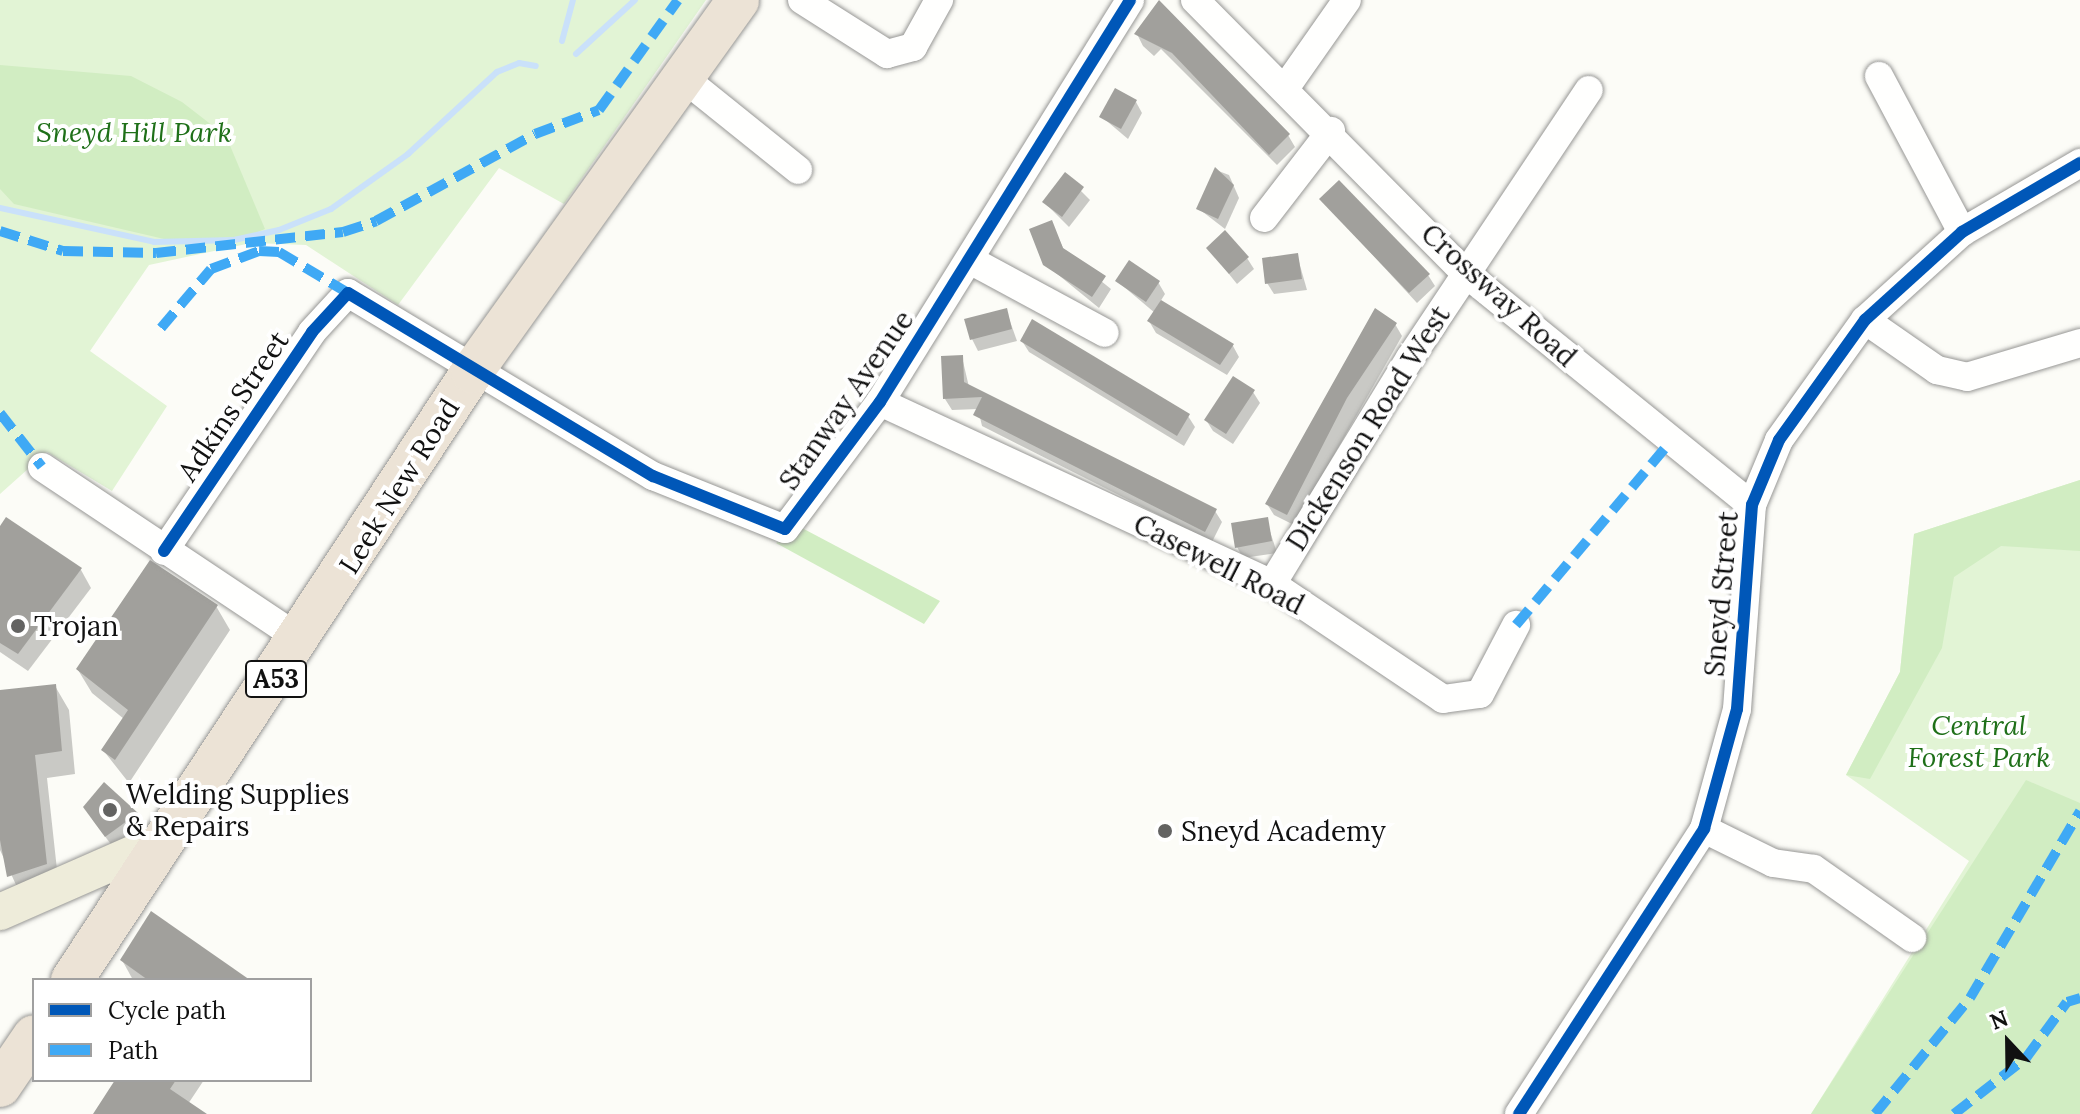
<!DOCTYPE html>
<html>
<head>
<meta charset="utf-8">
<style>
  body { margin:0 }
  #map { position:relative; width:2080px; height:1114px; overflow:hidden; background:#fcfcf7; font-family:Lora,serif }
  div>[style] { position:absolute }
  .green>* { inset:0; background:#e2f4d5 }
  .forest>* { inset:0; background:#d1edc2 }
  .shadow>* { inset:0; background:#0003 }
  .stream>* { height:6px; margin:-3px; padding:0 3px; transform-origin:3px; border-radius:3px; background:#cae1fa }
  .building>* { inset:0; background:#a1a09c }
  .roads { filter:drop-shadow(0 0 2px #979795) drop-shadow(0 0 2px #979795) }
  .minor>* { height:28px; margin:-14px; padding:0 14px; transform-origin:14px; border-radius:14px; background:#fffffe }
  .major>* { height:36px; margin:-18px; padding:0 18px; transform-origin:18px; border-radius:18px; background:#eeecda }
  .highway>* { height:42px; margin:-21px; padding:0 21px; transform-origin:21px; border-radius:21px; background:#ece3d6 }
  .quiet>* { height:10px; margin-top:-5px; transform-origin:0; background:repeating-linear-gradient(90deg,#3fa9f5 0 20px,transparent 0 30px) }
  .cycleway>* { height:12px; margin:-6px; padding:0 6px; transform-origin:6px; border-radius:6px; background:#0057b8 }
  .dots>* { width:22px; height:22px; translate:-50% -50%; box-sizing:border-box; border:4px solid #fff; border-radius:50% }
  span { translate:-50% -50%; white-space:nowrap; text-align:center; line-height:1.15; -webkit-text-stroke:8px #fff; paint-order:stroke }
  .shield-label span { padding:2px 6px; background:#fff; border:2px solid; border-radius:6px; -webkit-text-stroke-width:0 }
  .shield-label { font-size:26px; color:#111; font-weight:700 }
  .park-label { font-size:28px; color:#1f7019; font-style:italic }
  .street-label { font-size:28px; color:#111 }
  .poi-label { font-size:28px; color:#111 }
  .left { translate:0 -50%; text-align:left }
  .legend { position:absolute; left:32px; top:978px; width:280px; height:104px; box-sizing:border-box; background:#fff; border:2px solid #a0a0a0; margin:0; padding:10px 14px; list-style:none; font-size:24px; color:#111 }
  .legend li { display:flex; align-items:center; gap:16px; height:40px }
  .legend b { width:40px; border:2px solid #a0a0a0 }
  .north { position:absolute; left:1968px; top:1002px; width:80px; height:80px; -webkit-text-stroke:6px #fff; paint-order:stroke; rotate:338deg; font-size:22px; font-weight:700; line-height:32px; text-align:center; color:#111 }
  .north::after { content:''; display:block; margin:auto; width:28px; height:36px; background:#111; clip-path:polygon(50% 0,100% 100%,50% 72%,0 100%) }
</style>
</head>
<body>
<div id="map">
  <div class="green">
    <div style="clip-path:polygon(0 0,706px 0,564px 204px,499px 168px,398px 305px,306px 245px,251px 243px,149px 265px,90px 351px,167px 406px,112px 491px,47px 452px,0 494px)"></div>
    <div style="clip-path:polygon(2080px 480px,2080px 1114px,1811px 1114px,1969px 861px,1846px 775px,1900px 672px,1914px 534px)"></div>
  </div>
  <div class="forest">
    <div style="clip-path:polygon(0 65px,131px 76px,182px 102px,226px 136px,265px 229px,245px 237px,177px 242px,14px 204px,0 189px)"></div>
    <div style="clip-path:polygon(2080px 480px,2080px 551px,2001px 546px,1954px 577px,1942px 648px,1870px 779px,1846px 775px,1900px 672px,1914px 534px)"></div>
    <div style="clip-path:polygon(802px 528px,940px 601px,924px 624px,776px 543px)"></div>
    <div style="clip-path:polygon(2026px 780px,2080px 803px,2080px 1114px,1811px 1114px)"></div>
  </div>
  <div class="shadow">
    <div style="clip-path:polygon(1160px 3px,1288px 135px,1295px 147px,1277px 165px,1161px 49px,1154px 56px,1143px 46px,1137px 34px)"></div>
    <div style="clip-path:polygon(1136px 102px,1142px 113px,1128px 139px,1102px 117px)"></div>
    <div style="clip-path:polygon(1216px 170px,1229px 175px,1239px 198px,1225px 229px,1199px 209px)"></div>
    <div style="clip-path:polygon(1065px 175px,1090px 200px,1069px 227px,1044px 202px)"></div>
    <div style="clip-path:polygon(1321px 199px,1428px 275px,1435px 286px,1417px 303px)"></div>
    <div style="clip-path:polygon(1051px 222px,1065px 252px,1111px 289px,1099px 308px,1045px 264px)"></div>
    <div style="clip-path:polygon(1208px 248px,1247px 258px,1254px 269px,1237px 284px)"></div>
    <div style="clip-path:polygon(1297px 255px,1307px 290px,1274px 294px,1267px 283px)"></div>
    <div style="clip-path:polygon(1117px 281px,1158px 282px,1165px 294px,1160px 302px,1233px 346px,1239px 357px,1227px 375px,1156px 333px,1149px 321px,1155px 313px)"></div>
    <div style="clip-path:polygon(1006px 310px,1017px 341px,978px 351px,972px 339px)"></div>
    <div style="clip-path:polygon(1395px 324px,1402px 336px,1294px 525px,1274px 515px,1267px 504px)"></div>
    <div style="clip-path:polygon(1022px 341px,1188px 416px,1195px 427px,1184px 446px,1029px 352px)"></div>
    <div style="clip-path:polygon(962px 357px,969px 387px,1215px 511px,1222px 522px,1212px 542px,982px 426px,978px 409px,952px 410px,945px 399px)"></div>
    <div style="clip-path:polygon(1253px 392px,1260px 403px,1233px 444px,1213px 431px,1206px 420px)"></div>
    <div style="clip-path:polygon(1266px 519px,1277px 553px,1243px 558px,1237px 547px)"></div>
    <div style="clip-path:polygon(7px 520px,81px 570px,91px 588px,28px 671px,0 652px,0 530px)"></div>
    <div style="clip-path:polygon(216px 606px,230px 630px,129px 783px,103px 750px,124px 719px,92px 693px,78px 670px)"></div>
    <div style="clip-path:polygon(55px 686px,69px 710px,75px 774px,47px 778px,59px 888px,23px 900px,0 850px,0 692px)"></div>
    <div style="clip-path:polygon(105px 785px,143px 826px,113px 847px,92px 819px)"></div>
    <div style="clip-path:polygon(122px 960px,245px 980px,133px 980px)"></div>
    <div style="clip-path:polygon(117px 1080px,204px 1080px,188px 1104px,204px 1114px,95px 1114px)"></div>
  </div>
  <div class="stream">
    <div style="left:562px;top:41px;width:42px;rotate:-75deg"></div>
    <div style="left:576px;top:54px;width:80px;rotate:-42.5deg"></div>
    <div style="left:0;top:208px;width:158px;rotate:12.4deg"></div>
    <div style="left:154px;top:242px;width:80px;rotate:-1.4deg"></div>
    <div style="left:234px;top:240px;width:46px;rotate:-12.5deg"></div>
    <div style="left:279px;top:230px;width:56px;rotate:-22deg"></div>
    <div style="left:331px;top:209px;width:95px;rotate:-35.5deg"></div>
    <div style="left:408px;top:154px;width:121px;rotate:-42.7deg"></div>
    <div style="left:497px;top:72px;width:24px;rotate:-22deg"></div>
    <div style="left:519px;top:63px;width:17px;rotate:10deg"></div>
  </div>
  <div class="building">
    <div style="clip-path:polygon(1159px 0,1290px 134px,1269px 155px,1172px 53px,1134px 34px)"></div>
    <div style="clip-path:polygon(1115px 88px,1137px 100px,1121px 129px,1099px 117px)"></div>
    <div style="clip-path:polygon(1215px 167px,1234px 185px,1218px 219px,1196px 209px)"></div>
    <div style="clip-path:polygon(1065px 172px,1084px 187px,1062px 217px,1042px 202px)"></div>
    <div style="clip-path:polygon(1339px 180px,1430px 274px,1409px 293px,1319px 199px)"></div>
    <div style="clip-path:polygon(1052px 220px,1063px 248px,1106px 276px,1092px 297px,1043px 265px,1029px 229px)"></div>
    <div style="clip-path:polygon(1225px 230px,1249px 257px,1229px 274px,1206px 248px)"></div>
    <div style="clip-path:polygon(1298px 253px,1302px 279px,1265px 284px,1262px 258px)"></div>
    <div style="clip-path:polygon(1129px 260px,1160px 281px,1146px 302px,1115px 281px)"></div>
    <div style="clip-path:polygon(1161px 300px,1234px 344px,1220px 365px,1147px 321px)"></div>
    <div style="clip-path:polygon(1007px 308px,1012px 329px,970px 340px,964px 319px)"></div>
    <div style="clip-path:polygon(1375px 308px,1397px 323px,1347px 398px,1287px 515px,1265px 504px)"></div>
    <div style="clip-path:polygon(1032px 319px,1190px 414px,1177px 436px,1020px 341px)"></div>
    <div style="clip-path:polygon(963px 355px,964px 382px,1217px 509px,1205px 532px,973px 415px,982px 397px,943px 399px,941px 356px)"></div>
    <div style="clip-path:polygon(1233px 376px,1255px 390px,1226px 434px,1204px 420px)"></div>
    <div style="clip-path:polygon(6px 517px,82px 568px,18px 654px,0 643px,0 526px)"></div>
    <div style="clip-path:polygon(1268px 517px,1272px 541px,1235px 548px,1231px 523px)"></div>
    <div style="clip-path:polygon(150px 560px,218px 605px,115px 760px,101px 750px,128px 710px,76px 669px)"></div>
    <div style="clip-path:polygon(56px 684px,62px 751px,35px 755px,47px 864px,7px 877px,0 840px,0 690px)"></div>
    <div style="clip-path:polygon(104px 782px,138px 813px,105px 837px,83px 807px)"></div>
    <div style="clip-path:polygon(151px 911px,250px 980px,148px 980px,120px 960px)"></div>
    <div style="clip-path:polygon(115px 1080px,176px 1080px,170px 1089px,207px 1114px,93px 1114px)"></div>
  </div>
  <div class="roads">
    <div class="minor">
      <div style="left:802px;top:0;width:101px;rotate:32.4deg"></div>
      <div style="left:887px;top:54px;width:27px;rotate:-15deg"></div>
      <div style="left:913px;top:47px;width:54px;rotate:-61deg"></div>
      <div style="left:1195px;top:0;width:384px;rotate:45.3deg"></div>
      <div style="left:1465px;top:273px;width:369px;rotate:39deg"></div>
      <div style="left:1879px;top:76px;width:177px;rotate:62deg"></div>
      <div style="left:685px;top:79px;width:145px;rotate:38.8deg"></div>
      <div style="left:1286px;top:87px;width:106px;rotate:-55deg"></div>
      <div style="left:1264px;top:218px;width:110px;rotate:-52.4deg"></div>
      <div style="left:970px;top:260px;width:153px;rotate:28.4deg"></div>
      <div style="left:1865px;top:320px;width:88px;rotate:34.8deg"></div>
      <div style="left:1937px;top:370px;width:31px;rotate:13deg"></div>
      <div style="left:1967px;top:377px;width:118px;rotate:-16.7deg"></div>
      <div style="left:880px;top:402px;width:432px;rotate:24.9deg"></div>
      <div style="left:1272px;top:584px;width:206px;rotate:33.9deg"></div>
      <div style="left:1443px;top:699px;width:37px;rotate:-8deg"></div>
      <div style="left:1480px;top:694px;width:78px;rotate:-62.4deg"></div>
      <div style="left:42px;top:467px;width:311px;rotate:33.7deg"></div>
      <div style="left:164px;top:551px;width:264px;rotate:-55.9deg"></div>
      <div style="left:312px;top:332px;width:53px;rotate:-47.3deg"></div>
      <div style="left:348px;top:293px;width:356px;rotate:31deg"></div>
      <div style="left:653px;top:476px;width:142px;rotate:21.9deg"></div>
      <div style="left:785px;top:529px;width:159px;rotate:-53.2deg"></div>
      <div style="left:880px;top:402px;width:473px;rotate:-58.1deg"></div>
      <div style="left:1272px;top:584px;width:265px;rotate:-58.6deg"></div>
      <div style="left:1410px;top:358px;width:322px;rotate:-56.3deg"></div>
      <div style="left:1704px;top:829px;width:77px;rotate:26.2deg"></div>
      <div style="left:1773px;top:863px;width:41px;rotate:8.3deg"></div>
      <div style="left:1814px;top:869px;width:120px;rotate:35.1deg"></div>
      <div style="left:1519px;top:1114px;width:340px;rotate:-57deg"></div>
      <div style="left:1704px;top:829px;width:124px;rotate:-74.6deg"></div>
      <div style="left:1737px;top:709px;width:205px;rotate:-85.8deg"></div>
      <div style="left:1752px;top:505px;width:70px;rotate:-67.4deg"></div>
      <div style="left:1779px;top:440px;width:148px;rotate:-54.4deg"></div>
      <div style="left:1865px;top:320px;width:131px;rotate:-42.2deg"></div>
      <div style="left:1962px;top:232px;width:137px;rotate:-30.3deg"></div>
    </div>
    <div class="major">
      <div style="left:0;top:912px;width:181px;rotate:-23.7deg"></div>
    </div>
    <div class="highway">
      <div style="left:72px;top:980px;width:728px;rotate:-56.66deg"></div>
      <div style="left:472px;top:372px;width:457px;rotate:-54.4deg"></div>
      <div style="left:0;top:1086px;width:60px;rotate:-55.8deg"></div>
    </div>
  </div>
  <div class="quiet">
    <div style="left:0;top:231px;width:66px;rotate:17.6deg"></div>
    <div style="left:63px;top:251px;width:93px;rotate:1.2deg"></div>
    <div style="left:156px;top:253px;width:188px;rotate:-6.4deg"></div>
    <div style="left:343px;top:232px;width:35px;rotate:-18deg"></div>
    <div style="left:376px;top:221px;width:181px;rotate:-28.7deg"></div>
    <div style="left:535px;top:134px;width:68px;rotate:-20.6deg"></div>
    <div style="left:599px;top:110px;width:135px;rotate:-54.3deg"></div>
    <div style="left:161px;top:328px;width:77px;rotate:-49.7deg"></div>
    <div style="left:211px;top:269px;width:51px;rotate:-20.6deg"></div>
    <div style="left:259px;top:251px;width:20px;rotate:3deg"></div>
    <div style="left:279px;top:252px;width:80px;rotate:30.7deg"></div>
    <div style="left:0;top:413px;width:68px;rotate:52.1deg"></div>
    <div style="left:1516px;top:625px;width:239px;rotate:-49.9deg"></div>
    <div style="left:1875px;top:1114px;width:150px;rotate:-50.7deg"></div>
    <div style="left:1970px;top:998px;width:217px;rotate:-59.5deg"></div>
    <div style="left:1954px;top:1114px;width:91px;rotate:-37.9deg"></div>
    <div style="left:2026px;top:1058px;width:69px;rotate:-53.8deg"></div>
    <div style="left:2067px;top:1002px;width:14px;rotate:-17deg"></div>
  </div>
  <div class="cycleway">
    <div style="left:164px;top:551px;width:264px;rotate:-55.9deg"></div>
    <div style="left:312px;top:332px;width:53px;rotate:-47.3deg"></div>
    <div style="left:348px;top:293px;width:356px;rotate:31deg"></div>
    <div style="left:653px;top:476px;width:142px;rotate:21.9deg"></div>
    <div style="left:785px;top:529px;width:159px;rotate:-53.2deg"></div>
    <div style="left:880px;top:402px;width:473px;rotate:-58.1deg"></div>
    <div style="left:1519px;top:1114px;width:340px;rotate:-57deg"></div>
    <div style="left:1704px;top:829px;width:124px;rotate:-74.6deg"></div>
    <div style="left:1737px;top:709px;width:205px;rotate:-85.8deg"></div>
    <div style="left:1752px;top:505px;width:70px;rotate:-67.4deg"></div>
    <div style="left:1779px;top:440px;width:148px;rotate:-54.4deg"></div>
    <div style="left:1865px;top:320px;width:131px;rotate:-42.2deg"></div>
    <div style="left:1962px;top:232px;width:137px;rotate:-30.3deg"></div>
  </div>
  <div class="dots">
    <div style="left:18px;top:626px;background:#636362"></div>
    <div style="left:110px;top:810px;background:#636362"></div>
    <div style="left:1165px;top:831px;background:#636362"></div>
  </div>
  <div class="shield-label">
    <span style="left:276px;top:679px">A53</span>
  </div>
  <div class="park-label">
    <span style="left:134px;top:132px">Sneyd Hill Park</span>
    <span style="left:1979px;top:741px">Central<br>Forest Park</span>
  </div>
  <div class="street-label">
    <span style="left:1499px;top:295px;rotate:42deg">Crossway Road</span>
    <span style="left:846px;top:400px;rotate:-55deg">Stanway Avenue</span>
    <span style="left:233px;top:406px;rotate:-56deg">Adkins Street</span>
    <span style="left:1368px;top:428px;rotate:-58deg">Dickenson Road West</span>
    <span style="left:399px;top:486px;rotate:-58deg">Leek New Road</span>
    <span style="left:1219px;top:564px;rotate:27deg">Casewell Road</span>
    <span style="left:1721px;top:594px;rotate:-85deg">Sneyd Street</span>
  </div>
  <div class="poi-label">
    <span class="left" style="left:34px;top:626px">Trojan</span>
    <span class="left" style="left:126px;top:810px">Welding Supplies<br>&amp; Repairs</span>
    <span class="left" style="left:1181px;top:831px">Sneyd Academy</span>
  </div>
  <ul class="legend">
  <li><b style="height:10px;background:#0057b8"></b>Cycle path</li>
  <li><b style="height:10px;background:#3fa9f5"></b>Path</li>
  </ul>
  <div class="north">N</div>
</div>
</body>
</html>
